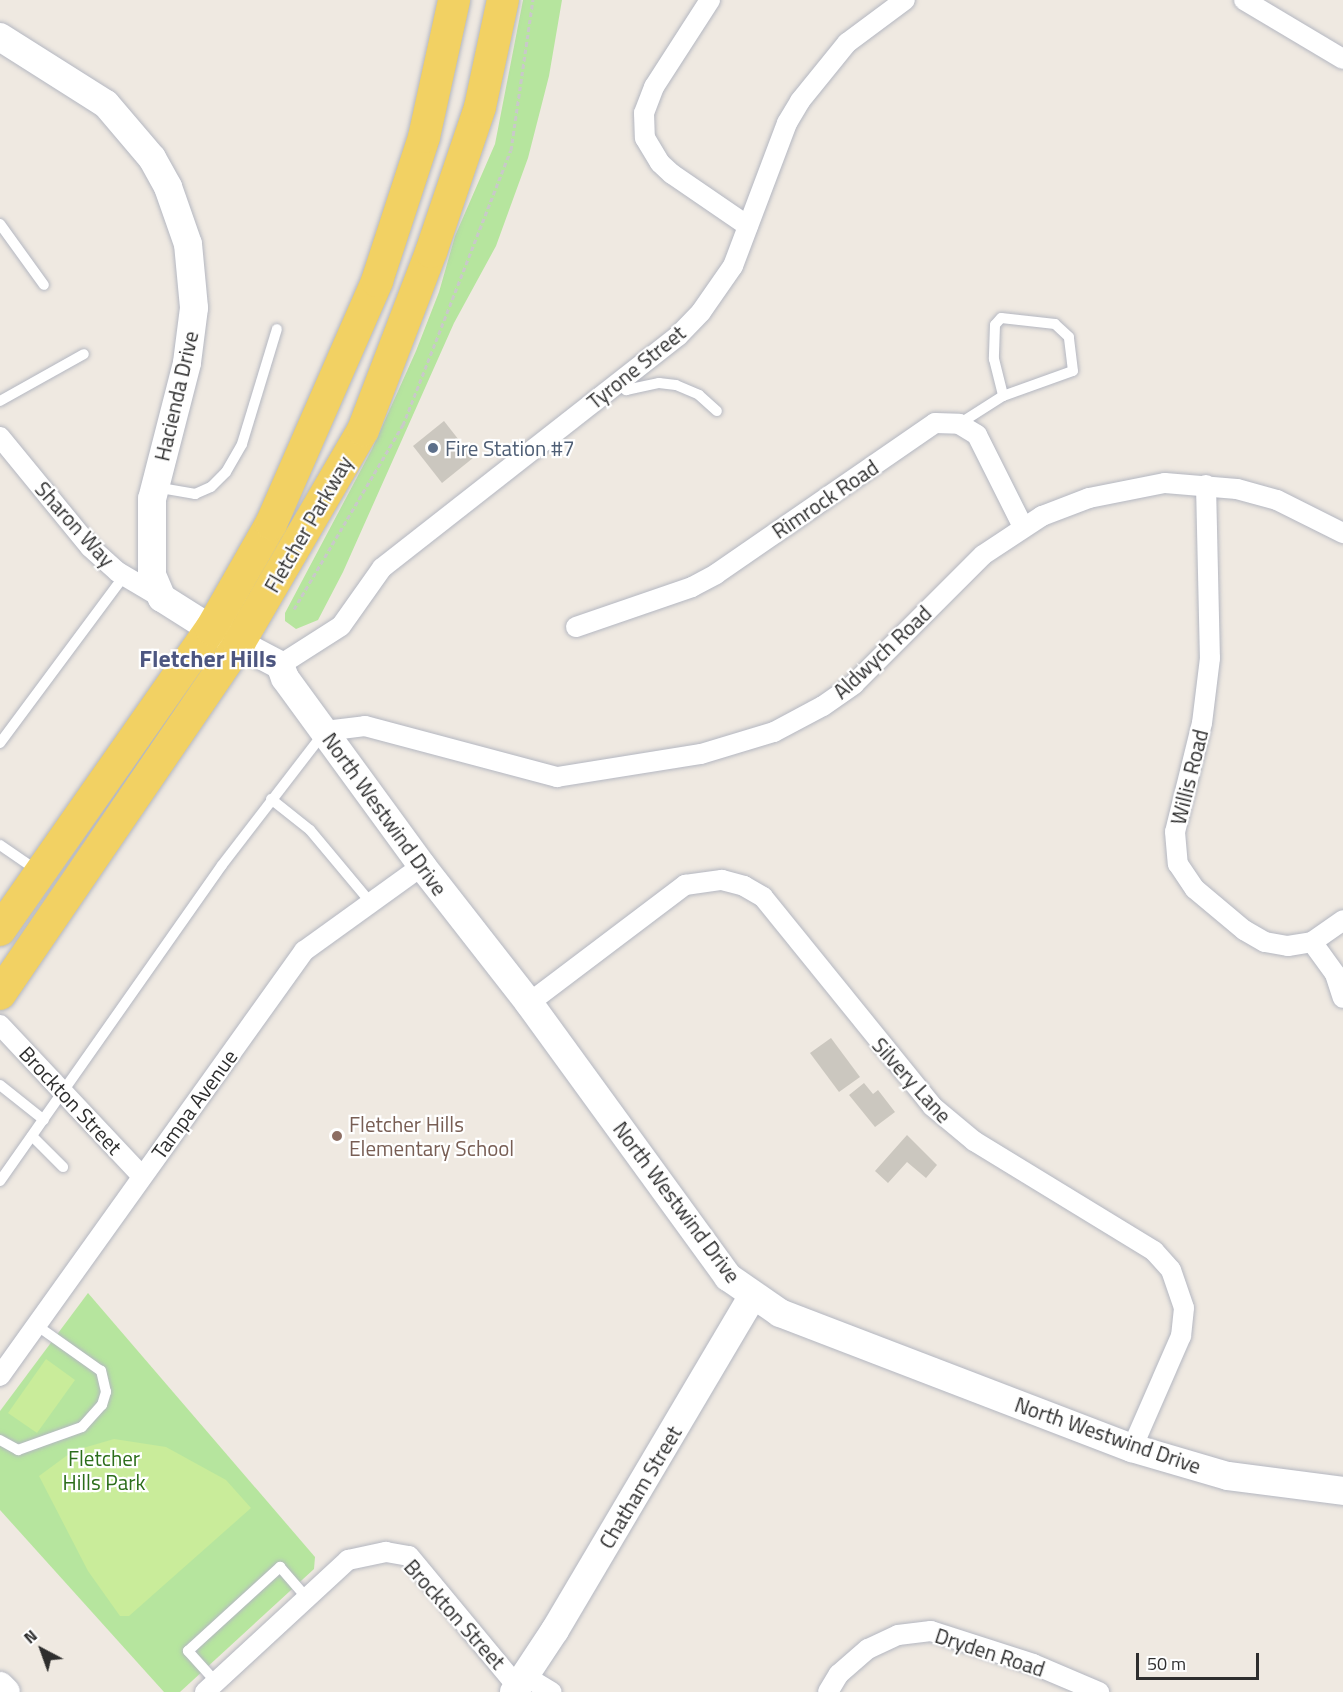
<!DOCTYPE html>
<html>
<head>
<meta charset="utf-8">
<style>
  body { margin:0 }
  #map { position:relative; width:1343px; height:1692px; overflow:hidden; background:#efe9e1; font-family:"Titillium Web",sans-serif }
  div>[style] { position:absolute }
  .green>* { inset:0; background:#b6e59e }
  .pitch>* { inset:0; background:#c9ec9a }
  .building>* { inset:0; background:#cbc7bf }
  .path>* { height:3px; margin-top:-1.5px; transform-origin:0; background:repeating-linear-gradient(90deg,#c9c9c9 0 4.5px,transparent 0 7.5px) }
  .roads { filter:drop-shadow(0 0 2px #b4b7c1) drop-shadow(0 0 2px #b4b7c1) }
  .lane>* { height:10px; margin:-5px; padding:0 5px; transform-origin:5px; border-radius:5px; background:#fff }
  .street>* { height:20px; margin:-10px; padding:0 10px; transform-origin:10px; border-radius:10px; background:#fff }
  .secondary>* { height:28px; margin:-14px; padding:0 14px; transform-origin:14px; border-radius:14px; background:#fff }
  .primary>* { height:32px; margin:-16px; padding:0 16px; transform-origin:16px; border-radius:16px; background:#f2d163 }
  .dots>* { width:16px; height:16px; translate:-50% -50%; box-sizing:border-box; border:3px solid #fff; border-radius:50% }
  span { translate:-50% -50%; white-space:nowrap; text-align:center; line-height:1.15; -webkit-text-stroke:4.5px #fff; paint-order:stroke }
  .street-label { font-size:21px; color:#2e2e2e }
  .service-label { font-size:21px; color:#4e5e75 }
  .left { translate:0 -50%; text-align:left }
  .education-label { font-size:21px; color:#785e54 }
  .park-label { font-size:21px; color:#2c6e1b }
  .quarter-label { font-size:24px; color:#4d5680; font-weight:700 }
  .north { position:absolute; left:12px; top:1620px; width:60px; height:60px; -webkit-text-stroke:4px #fff; paint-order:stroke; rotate:319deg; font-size:16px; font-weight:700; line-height:24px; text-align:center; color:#2e2e2e }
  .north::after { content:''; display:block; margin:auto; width:21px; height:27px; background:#2e2e2e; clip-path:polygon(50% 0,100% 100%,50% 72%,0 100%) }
  .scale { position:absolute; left:1136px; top:1653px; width:123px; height:27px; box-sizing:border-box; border:3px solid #2e2e2e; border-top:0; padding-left:8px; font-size:18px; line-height:21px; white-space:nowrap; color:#2e2e2e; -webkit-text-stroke:4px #fff; paint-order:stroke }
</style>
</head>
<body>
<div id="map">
  <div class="green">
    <div style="clip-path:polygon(523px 0,562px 0,549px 76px,528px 158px,496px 246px,454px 323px,343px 572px,318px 620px,296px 629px,285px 621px,285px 613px,372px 449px,416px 351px,439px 292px,455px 236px,495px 144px)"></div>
    <div style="clip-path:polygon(88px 1293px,315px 1557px,314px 1569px,180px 1692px,164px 1692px,0 1510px,0 1411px)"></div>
  </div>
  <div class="pitch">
    <div style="clip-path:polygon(46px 1359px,75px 1380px,37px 1433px,8px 1413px)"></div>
    <div style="clip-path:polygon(114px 1439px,166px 1447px,226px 1480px,251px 1508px,129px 1616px,120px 1616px,88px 1571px,39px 1476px,73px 1451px)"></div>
  </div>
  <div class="building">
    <div style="clip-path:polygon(444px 421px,473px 458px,442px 483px,413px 446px)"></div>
    <div style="clip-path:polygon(831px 1038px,860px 1077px,839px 1092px,810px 1053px)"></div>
    <div style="clip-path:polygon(864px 1083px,873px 1094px,878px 1090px,895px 1112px,875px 1127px,849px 1095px)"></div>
    <div style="clip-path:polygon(907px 1135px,937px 1165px,926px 1178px,907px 1162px,888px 1183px,875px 1171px)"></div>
  </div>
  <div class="path">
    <div style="left:294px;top:609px;width:214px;rotate:-59.4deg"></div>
    <div style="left:403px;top:425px;width:295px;rotate:-68.6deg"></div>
    <div style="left:511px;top:150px;width:152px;rotate:-81.7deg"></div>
  </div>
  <div class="roads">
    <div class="lane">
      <div style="left:0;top:224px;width:75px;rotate:54.2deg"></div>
      <div style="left:618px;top:383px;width:11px;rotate:41deg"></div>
      <div style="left:626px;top:390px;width:34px;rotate:-12deg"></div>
      <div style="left:659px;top:383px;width:17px;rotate:7deg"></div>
      <div style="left:676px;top:385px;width:25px;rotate:23deg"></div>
      <div style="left:699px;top:395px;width:24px;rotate:42deg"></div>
      <div style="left:0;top:401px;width:96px;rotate:-29.2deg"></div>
      <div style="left:959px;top:424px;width:52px;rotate:-32.5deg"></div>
      <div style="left:1003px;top:396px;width:74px;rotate:-19.7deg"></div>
      <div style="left:1073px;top:371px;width:34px;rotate:-97deg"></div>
      <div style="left:1069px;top:337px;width:19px;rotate:-137deg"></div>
      <div style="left:1055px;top:324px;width:54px;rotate:-173.7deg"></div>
      <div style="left:1001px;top:318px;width:9px;rotate:131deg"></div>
      <div style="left:995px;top:325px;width:34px;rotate:92deg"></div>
      <div style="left:994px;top:359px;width:38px;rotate:76deg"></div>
      <div style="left:155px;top:487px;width:41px;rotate:9.9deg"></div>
      <div style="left:195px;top:494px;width:17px;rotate:-24deg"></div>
      <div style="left:211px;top:487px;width:21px;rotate:-45deg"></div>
      <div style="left:226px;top:472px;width:32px;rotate:-60deg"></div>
      <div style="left:242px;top:444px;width:120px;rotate:-73.1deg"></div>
      <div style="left:0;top:743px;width:208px;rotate:-53.4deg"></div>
      <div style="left:271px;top:799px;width:50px;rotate:38.5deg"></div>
      <div style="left:310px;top:830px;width:95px;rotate:50.1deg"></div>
      <div style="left:0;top:845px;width:46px;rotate:34.4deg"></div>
      <div style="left:0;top:1085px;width:56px;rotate:38.5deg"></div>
      <div style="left:32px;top:1136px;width:44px;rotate:45deg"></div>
      <div style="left:0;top:1181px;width:386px;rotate:-54.9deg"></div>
      <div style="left:222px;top:865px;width:165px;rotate:-52.4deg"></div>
      <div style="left:0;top:1440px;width:21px;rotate:29deg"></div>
      <div style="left:18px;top:1450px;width:68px;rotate:-19.8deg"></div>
      <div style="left:82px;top:1427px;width:30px;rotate:-48deg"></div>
      <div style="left:102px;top:1405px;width:14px;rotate:-73deg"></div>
      <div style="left:106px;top:1392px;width:22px;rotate:-103deg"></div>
      <div style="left:101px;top:1371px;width:80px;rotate:-144.7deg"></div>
      <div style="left:216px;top:1682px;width:42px;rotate:-132.1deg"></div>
      <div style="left:188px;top:1651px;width:125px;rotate:-42.4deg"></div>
      <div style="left:280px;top:1567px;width:40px;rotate:49deg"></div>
    </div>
    <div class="street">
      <div style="left:710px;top:0;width:103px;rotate:122.8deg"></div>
      <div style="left:654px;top:87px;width:28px;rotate:111deg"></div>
      <div style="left:644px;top:113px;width:25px;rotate:88deg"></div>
      <div style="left:645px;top:138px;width:29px;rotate:59deg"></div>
      <div style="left:660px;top:163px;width:16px;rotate:43deg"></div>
      <div style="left:672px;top:174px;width:92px;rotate:34.4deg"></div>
      <div style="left:1244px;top:0;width:115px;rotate:30.8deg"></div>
      <div style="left:0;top:437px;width:142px;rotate:50.7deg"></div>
      <div style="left:90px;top:547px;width:38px;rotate:42deg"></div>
      <div style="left:118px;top:572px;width:51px;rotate:30.6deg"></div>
      <div style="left:1206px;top:485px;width:173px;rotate:88.7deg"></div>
      <div style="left:1210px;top:658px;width:65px;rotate:97deg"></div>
      <div style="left:1202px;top:723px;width:112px;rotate:103.9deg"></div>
      <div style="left:1175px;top:832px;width:32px;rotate:85deg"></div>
      <div style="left:1178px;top:864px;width:30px;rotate:56deg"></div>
      <div style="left:1195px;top:889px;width:64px;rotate:39.9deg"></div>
      <div style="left:1244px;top:930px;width:24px;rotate:30deg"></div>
      <div style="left:1265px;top:942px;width:23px;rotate:10deg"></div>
      <div style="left:1288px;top:946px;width:24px;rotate:-9deg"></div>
      <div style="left:1312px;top:942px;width:38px;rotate:-35deg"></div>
      <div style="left:576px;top:627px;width:123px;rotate:-19deg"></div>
      <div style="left:692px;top:587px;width:27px;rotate:-28deg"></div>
      <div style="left:716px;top:574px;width:266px;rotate:-34.6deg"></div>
      <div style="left:935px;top:423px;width:24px;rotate:2deg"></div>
      <div style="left:959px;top:424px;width:21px;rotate:31deg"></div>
      <div style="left:977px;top:435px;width:103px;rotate:63.4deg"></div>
      <div style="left:280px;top:665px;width:72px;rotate:-32.6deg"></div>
      <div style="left:341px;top:626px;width:71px;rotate:-54.7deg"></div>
      <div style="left:382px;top:568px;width:376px;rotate:-38.1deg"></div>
      <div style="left:678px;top:336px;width:33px;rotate:-46deg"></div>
      <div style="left:701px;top:312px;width:56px;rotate:-55.2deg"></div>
      <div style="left:733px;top:266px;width:153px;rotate:-69.3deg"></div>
      <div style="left:787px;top:123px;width:26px;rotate:-59deg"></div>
      <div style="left:800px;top:101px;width:75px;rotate:-51deg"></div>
      <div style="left:847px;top:43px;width:72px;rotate:-36.6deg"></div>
      <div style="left:325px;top:731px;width:40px;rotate:-7.1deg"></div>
      <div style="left:365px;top:726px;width:199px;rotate:14.9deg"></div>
      <div style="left:557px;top:777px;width:146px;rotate:-9.1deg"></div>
      <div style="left:701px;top:754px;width:76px;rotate:-16.8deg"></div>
      <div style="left:774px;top:732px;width:55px;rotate:-28deg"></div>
      <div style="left:823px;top:706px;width:38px;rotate:-35deg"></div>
      <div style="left:854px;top:684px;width:182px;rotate:-45deg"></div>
      <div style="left:983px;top:555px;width:71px;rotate:-33.5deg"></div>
      <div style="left:1042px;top:516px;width:50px;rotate:-21deg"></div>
      <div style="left:1089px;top:498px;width:77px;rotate:-11.2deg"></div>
      <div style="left:1165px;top:483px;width:72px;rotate:4.8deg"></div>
      <div style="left:1237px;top:489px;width:41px;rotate:15.4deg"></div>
      <div style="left:1277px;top:500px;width:74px;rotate:26.6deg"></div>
      <div style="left:1312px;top:942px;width:39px;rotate:54deg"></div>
      <div style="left:1335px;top:974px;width:25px;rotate:72deg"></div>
      <div style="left:529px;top:1003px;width:196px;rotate:-37.1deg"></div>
      <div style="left:685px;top:885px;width:37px;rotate:-8deg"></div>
      <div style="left:722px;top:880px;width:23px;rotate:15deg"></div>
      <div style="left:744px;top:886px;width:22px;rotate:30deg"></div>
      <div style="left:763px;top:897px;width:269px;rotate:51deg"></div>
      <div style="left:932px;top:1106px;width:55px;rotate:39.8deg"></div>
      <div style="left:974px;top:1141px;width:211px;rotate:31.4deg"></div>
      <div style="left:1154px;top:1251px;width:25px;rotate:48deg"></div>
      <div style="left:1171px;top:1270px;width:40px;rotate:71.1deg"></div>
      <div style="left:1184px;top:1308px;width:28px;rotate:96deg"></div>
      <div style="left:1181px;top:1336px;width:122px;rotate:113.6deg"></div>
      <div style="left:0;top:1025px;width:207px;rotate:46.8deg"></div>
      <div style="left:0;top:1376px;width:523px;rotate:-54.42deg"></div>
      <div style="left:304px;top:951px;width:145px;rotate:-35.8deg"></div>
      <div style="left:525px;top:1676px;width:31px;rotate:31deg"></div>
      <div style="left:205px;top:1692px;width:195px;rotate:-42.7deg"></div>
      <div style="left:348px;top:1560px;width:39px;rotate:-12deg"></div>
      <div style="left:386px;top:1552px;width:23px;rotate:10deg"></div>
      <div style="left:409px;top:1556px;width:169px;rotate:50.3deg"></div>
      <div style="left:828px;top:1692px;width:21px;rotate:-59deg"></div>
      <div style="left:839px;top:1674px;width:38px;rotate:-41deg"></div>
      <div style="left:868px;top:1649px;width:33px;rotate:-25deg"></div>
      <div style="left:898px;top:1635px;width:33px;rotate:-7deg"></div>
      <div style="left:931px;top:1631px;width:107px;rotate:17.9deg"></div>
      <div style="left:1033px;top:1664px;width:72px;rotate:23deg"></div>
    </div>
    <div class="secondary">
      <div style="left:0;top:37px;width:125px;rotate:32.3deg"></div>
      <div style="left:106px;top:104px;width:71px;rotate:49.6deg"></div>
      <div style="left:152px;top:158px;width:33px;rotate:61deg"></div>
      <div style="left:168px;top:187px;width:60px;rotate:70.7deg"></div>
      <div style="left:188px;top:244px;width:64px;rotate:84.6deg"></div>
      <div style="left:194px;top:308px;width:55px;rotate:97.3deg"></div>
      <div style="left:187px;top:363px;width:140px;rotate:104.4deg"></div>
      <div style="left:152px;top:499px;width:76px;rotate:90deg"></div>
      <div style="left:152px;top:575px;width:25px;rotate:67deg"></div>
      <div style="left:162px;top:598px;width:58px;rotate:32.3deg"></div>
      <div style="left:211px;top:629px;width:78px;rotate:27.6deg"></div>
      <div style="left:280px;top:665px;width:14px;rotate:69deg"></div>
      <div style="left:285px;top:678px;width:233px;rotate:53.9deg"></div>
      <div style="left:422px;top:866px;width:174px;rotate:52deg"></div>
      <div style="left:529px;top:1003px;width:339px;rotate:54deg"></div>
      <div style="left:728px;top:1277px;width:63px;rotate:34.7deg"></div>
      <div style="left:780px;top:1313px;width:377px;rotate:21deg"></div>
      <div style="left:1132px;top:1448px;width:100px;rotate:16.3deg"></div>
      <div style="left:1228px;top:1476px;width:116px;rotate:7.4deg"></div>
      <div style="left:0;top:1686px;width:8px;rotate:45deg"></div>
      <div style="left:514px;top:1692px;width:74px;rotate:-56.5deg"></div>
      <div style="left:555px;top:1630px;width:387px;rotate:-59.4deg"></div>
    </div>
    <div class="primary">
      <div style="left:0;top:930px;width:368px;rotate:-55deg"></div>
      <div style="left:211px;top:629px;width:121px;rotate:-60.3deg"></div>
      <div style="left:271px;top:524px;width:265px;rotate:-66.4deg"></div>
      <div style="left:377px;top:281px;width:151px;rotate:-71.9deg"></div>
      <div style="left:424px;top:137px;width:140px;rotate:-77.6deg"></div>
      <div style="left:0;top:994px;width:425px;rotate:-55.7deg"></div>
      <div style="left:239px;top:643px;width:246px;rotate:-59.8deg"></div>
      <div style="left:363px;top:430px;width:191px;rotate:-69.1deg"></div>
      <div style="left:431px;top:252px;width:153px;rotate:-71.3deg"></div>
      <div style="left:480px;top:107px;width:109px;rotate:-77.9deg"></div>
    </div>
  </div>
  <div class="dots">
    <div style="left:433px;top:448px;background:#5c6f8a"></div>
    <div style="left:337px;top:1136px;background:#8d6e63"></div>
  </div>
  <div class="street-label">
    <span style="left:636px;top:367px;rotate:-39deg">Tyrone Street</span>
    <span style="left:176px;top:396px;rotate:-77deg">Hacienda Drive</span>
    <span style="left:825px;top:499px;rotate:-34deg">Rimrock Road</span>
    <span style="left:75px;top:524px;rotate:48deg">Sharon Way</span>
    <span style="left:308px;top:524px;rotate:-60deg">Fletcher Parkway</span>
    <span style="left:882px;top:652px;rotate:-43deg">Aldwych Road</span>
    <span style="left:1189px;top:777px;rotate:-76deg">Willis Road</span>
    <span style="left:385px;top:814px;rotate:54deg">North Westwind Drive</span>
    <span style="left:912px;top:1080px;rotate:48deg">Silvery Lane</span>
    <span style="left:71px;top:1100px;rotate:47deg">Brockton Street</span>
    <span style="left:194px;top:1104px;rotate:-54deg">Tampa Avenue</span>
    <span style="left:677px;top:1202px;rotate:53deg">North Westwind Drive</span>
    <span style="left:1108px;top:1435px;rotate:19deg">North Westwind Drive</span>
    <span style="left:640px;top:1487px;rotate:-59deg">Chatham Street</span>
    <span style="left:455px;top:1614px;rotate:48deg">Brockton Street</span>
    <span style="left:990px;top:1652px;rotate:18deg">Dryden Road</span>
  </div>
  <div class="service-label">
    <span class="left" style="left:445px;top:448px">Fire Station #7</span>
  </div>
  <div class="education-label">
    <span class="left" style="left:349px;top:1136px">Fletcher Hills<br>Elementary School</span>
  </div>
  <div class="park-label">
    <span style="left:104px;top:1470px">Fletcher<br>Hills Park</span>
  </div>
  <div class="quarter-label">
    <span style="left:208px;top:659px">Fletcher Hills</span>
  </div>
  <div class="north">N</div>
  <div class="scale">50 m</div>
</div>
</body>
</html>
